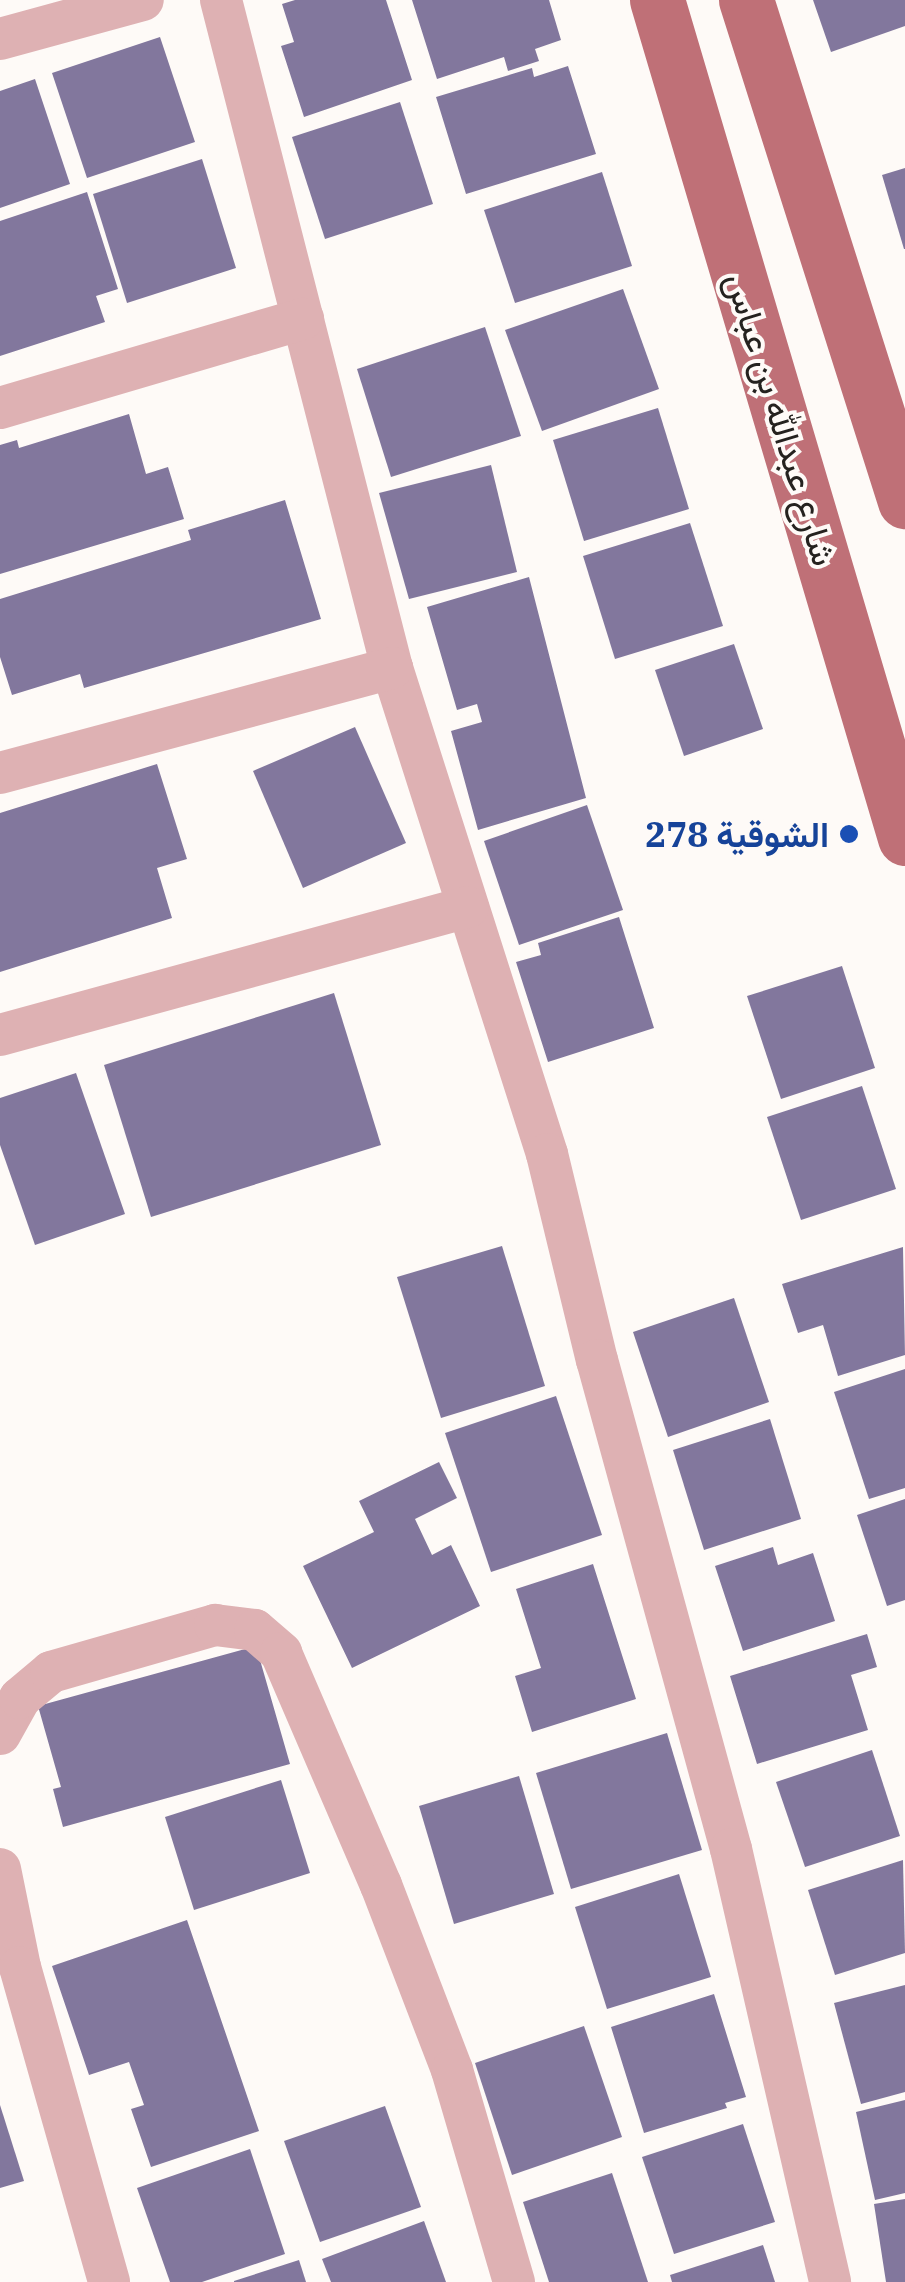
<!DOCTYPE html>
<html>
<head>
<meta charset="utf-8">
<style>
  body { margin:0 }
  #map { position:relative; width:905px; height:2282px; overflow:hidden; background:#fefaf7; font-family:"IBM Plex Serif",Vazirmatn,serif }
  div>[style] { position:absolute }
  .building>* { inset:0; background:#82779d }
  .minor>* { height:42px; margin:-21px; padding:0 21px; transform-origin:21px; border-radius:21px; background:#deb1b3 }
  .major>* { height:55px; margin:-27.5px; padding:0 27.5px; transform-origin:27.5px; border-radius:27.5px; background:#bf7077 }
  .dots>* { width:28px; height:28px; translate:-50% -50%; box-sizing:border-box; border:5px solid #fefaf7; border-radius:50% }
  span { translate:-50% -50%; white-space:nowrap; text-align:center; line-height:1.15; -webkit-text-stroke:8px #fefaf7; paint-order:stroke }
  .street-label { font-size:35px; color:#25221f }
  .transit-label { font-size:35px; color:#164399; font-weight:700 }
  .right { translate:-100% -50%; text-align:right }
</style>
</head>
<body>
<div id="map">
  <div class="building">
    <div style="clip-path:polygon(295px 0,386px 0,412px 80px,304px 117px,281px 46px,294px 42px,282px 4px)"></div>
    <div style="clip-path:polygon(412px 0,549px 0,561px 40px,535px 49px,539px 61px,508px 71px,504px 57px,437px 79px)"></div>
    <div style="clip-path:polygon(813px 0,905px 0,905px 26px,831px 52px)"></div>
    <div style="clip-path:polygon(160px 37px,195px 142px,87px 178px,52px 73px)"></div>
    <div style="clip-path:polygon(568px 66px,596px 154px,466px 194px,436px 97px,532px 68px,534px 77px)"></div>
    <div style="clip-path:polygon(35px 79px,70px 184px,0 208px,0 91px)"></div>
    <div style="clip-path:polygon(400px 102px,433px 204px,325px 239px,292px 137px)"></div>
    <div style="clip-path:polygon(202px 159px,236px 268px,127px 303px,93px 194px)"></div>
    <div style="clip-path:polygon(905px 168px,905px 249px,904px 249px,882px 175px)"></div>
    <div style="clip-path:polygon(602px 172px,632px 266px,515px 303px,484px 210px)"></div>
    <div style="clip-path:polygon(87px 192px,118px 289px,96px 296px,105px 322px,0 356px,0 221px)"></div>
    <div style="clip-path:polygon(623px 289px,659px 389px,542px 431px,505px 330px)"></div>
    <div style="clip-path:polygon(485px 327px,521px 436px,391px 477px,357px 369px)"></div>
    <div style="clip-path:polygon(658px 408px,689px 509px,584px 541px,553px 440px)"></div>
    <div style="clip-path:polygon(129px 414px,146px 474px,168px 467px,184px 519px,0 574px,0 445px,17px 440px,19px 448px)"></div>
    <div style="clip-path:polygon(491px 465px,517px 572px,409px 599px,379px 493px)"></div>
    <div style="clip-path:polygon(285px 500px,321px 619px,84px 688px,80px 674px,12px 695px,0 657px,0 599px,191px 540px,188px 530px)"></div>
    <div style="clip-path:polygon(690px 523px,723px 626px,615px 659px,583px 556px)"></div>
    <div style="clip-path:polygon(529px 577px,586px 798px,478px 830px,451px 731px,482px 722px,477px 704px,457px 710px,427px 607px)"></div>
    <div style="clip-path:polygon(734px 644px,763px 729px,684px 756px,655px 670px)"></div>
    <div style="clip-path:polygon(355px 727px,406px 843px,303px 888px,253px 771px)"></div>
    <div style="clip-path:polygon(157px 764px,187px 859px,157px 868px,172px 918px,0 972px,0 813px)"></div>
    <div style="clip-path:polygon(587px 805px,623px 910px,519px 945px,484px 841px)"></div>
    <div style="clip-path:polygon(619px 917px,654px 1028px,548px 1062px,516px 962px,541px 955px,538px 943px)"></div>
    <div style="clip-path:polygon(842px 966px,875px 1068px,781px 1099px,747px 996px)"></div>
    <div style="clip-path:polygon(334px 993px,381px 1145px,151px 1217px,104px 1065px)"></div>
    <div style="clip-path:polygon(76px 1073px,125px 1214px,35px 1245px,0 1145px,0 1098px)"></div>
    <div style="clip-path:polygon(862px 1086px,896px 1189px,801px 1220px,767px 1117px)"></div>
    <div style="clip-path:polygon(502px 1246px,545px 1386px,441px 1418px,397px 1277px)"></div>
    <div style="clip-path:polygon(903px 1247px,905px 1355px,838px 1376px,823px 1325px,798px 1333px,782px 1284px)"></div>
    <div style="clip-path:polygon(734px 1298px,769px 1402px,668px 1437px,633px 1332px)"></div>
    <div style="clip-path:polygon(905px 1369px,905px 1488px,869px 1499px,834px 1392px)"></div>
    <div style="clip-path:polygon(556px 1396px,602px 1535px,491px 1572px,445px 1433px)"></div>
    <div style="clip-path:polygon(770px 1419px,801px 1519px,704px 1550px,673px 1450px)"></div>
    <div style="clip-path:polygon(439px 1462px,457px 1498px,415px 1519px,432px 1555px,451px 1545px,480px 1606px,352px 1668px,303px 1566px,374px 1532px,359px 1501px)"></div>
    <div style="clip-path:polygon(905px 1499px,905px 1600px,887px 1606px,857px 1515px)"></div>
    <div style="clip-path:polygon(773px 1547px,778px 1565px,813px 1553px,835px 1621px,743px 1651px,715px 1566px)"></div>
    <div style="clip-path:polygon(593px 1564px,636px 1699px,532px 1732px,515px 1676px,541px 1668px,516px 1589px)"></div>
    <div style="clip-path:polygon(867px 1634px,877px 1667px,851px 1675px,868px 1730px,757px 1764px,730px 1676px)"></div>
    <div style="clip-path:polygon(256px 1646px,290px 1764px,63px 1827px,53px 1789px,61px 1787px,38px 1706px)"></div>
    <div style="clip-path:polygon(667px 1733px,702px 1850px,571px 1889px,536px 1773px)"></div>
    <div style="clip-path:polygon(872px 1750px,900px 1836px,805px 1867px,776px 1782px)"></div>
    <div style="clip-path:polygon(519px 1776px,554px 1894px,454px 1924px,419px 1806px)"></div>
    <div style="clip-path:polygon(281px 1780px,310px 1873px,194px 1910px,165px 1817px)"></div>
    <div style="clip-path:polygon(903px 1860px,905px 1953px,835px 1975px,808px 1890px)"></div>
    <div style="clip-path:polygon(679px 1874px,711px 1977px,607px 2009px,575px 1907px)"></div>
    <div style="clip-path:polygon(187px 1920px,259px 2131px,151px 2167px,131px 2109px,144px 2105px,129px 2062px,89px 2075px,52px 1966px)"></div>
    <div style="clip-path:polygon(905px 1985px,905px 2092px,861px 2104px,834px 2003px)"></div>
    <div style="clip-path:polygon(714px 1994px,746px 2097px,725px 2103px,727px 2108px,644px 2133px,611px 2027px)"></div>
    <div style="clip-path:polygon(584px 2026px,622px 2137px,512px 2175px,475px 2063px)"></div>
    <div style="clip-path:polygon(905px 2100px,905px 2193px,875px 2200px,856px 2112px)"></div>
    <div style="clip-path:polygon(0 2105px,24px 2181px,0 2188px)"></div>
    <div style="clip-path:polygon(385px 2106px,421px 2207px,320px 2242px,284px 2141px)"></div>
    <div style="clip-path:polygon(743px 2124px,775px 2222px,674px 2254px,642px 2157px)"></div>
    <div style="clip-path:polygon(250px 2149px,285px 2254px,202px 2282px,170px 2282px,137px 2188px)"></div>
    <div style="clip-path:polygon(612px 2173px,648px 2282px,549px 2282px,523px 2202px)"></div>
    <div style="clip-path:polygon(905px 2199px,905px 2282px,886px 2282px,874px 2204px)"></div>
    <div style="clip-path:polygon(424px 2221px,446px 2282px,331px 2282px,322px 2259px)"></div>
    <div style="clip-path:polygon(763px 2245px,775px 2282px,672px 2282px,670px 2275px)"></div>
    <div style="clip-path:polygon(299px 2260px,306px 2282px,234px 2282px,234px 2281px)"></div>
  </div>
  <div class="minor">
    <div style="left:221px;top:0;width:690px;rotate:75.64deg"></div>
    <div style="left:392px;top:668px;width:510px;rotate:72.31deg"></div>
    <div style="left:547px;top:1154px;width:212px;rotate:76.4deg"></div>
    <div style="left:597px;top:1360px;width:507px;rotate:74.68deg"></div>
    <div style="left:731px;top:1849px;width:444px;rotate:77.1deg"></div>
    <div style="left:0;top:39px;width:148px;rotate:-15.3deg"></div>
    <div style="left:0;top:408px;width:316px;rotate:-16.4deg"></div>
    <div style="left:0;top:773px;width:406px;rotate:-15deg"></div>
    <div style="left:0;top:1035px;width:485px;rotate:-15.3deg"></div>
    <div style="left:0;top:1734px;width:41px;rotate:-60.9deg"></div>
    <div style="left:20px;top:1698px;width:40px;rotate:-40deg"></div>
    <div style="left:51px;top:1672px;width:171px;rotate:-16deg"></div>
    <div style="left:215px;top:1625px;width:40px;rotate:7.1deg"></div>
    <div style="left:255px;top:1630px;width:35px;rotate:41deg"></div>
    <div style="left:281px;top:1653px;width:253px;rotate:66.7deg"></div>
    <div style="left:381px;top:1885px;width:198px;rotate:69deg"></div>
    <div style="left:452px;top:2070px;width:221px;rotate:73.7deg"></div>
    <div style="left:0;top:1869px;width:100px;rotate:78.5deg"></div>
    <div style="left:20px;top:1967px;width:327px;rotate:74.2deg"></div>
  </div>
  <div class="major">
    <div style="left:657px;top:0;width:874px;rotate:73.51deg"></div>
    <div style="left:746px;top:0;width:526px;rotate:72.39deg"></div>
  </div>
  <div class="dots">
    <div style="left:849px;top:834px;background:#1a4fb4"></div>
  </div>
  <div class="street-label">
    <span style="left:782px;top:419px;rotate:73deg">شارع عبدالله بن عباس</span>
  </div>
  <div class="transit-label">
    <span class="right" style="left:829px;top:834px">الشوقية 278</span>
  </div>
</div>
</body>
</html>
